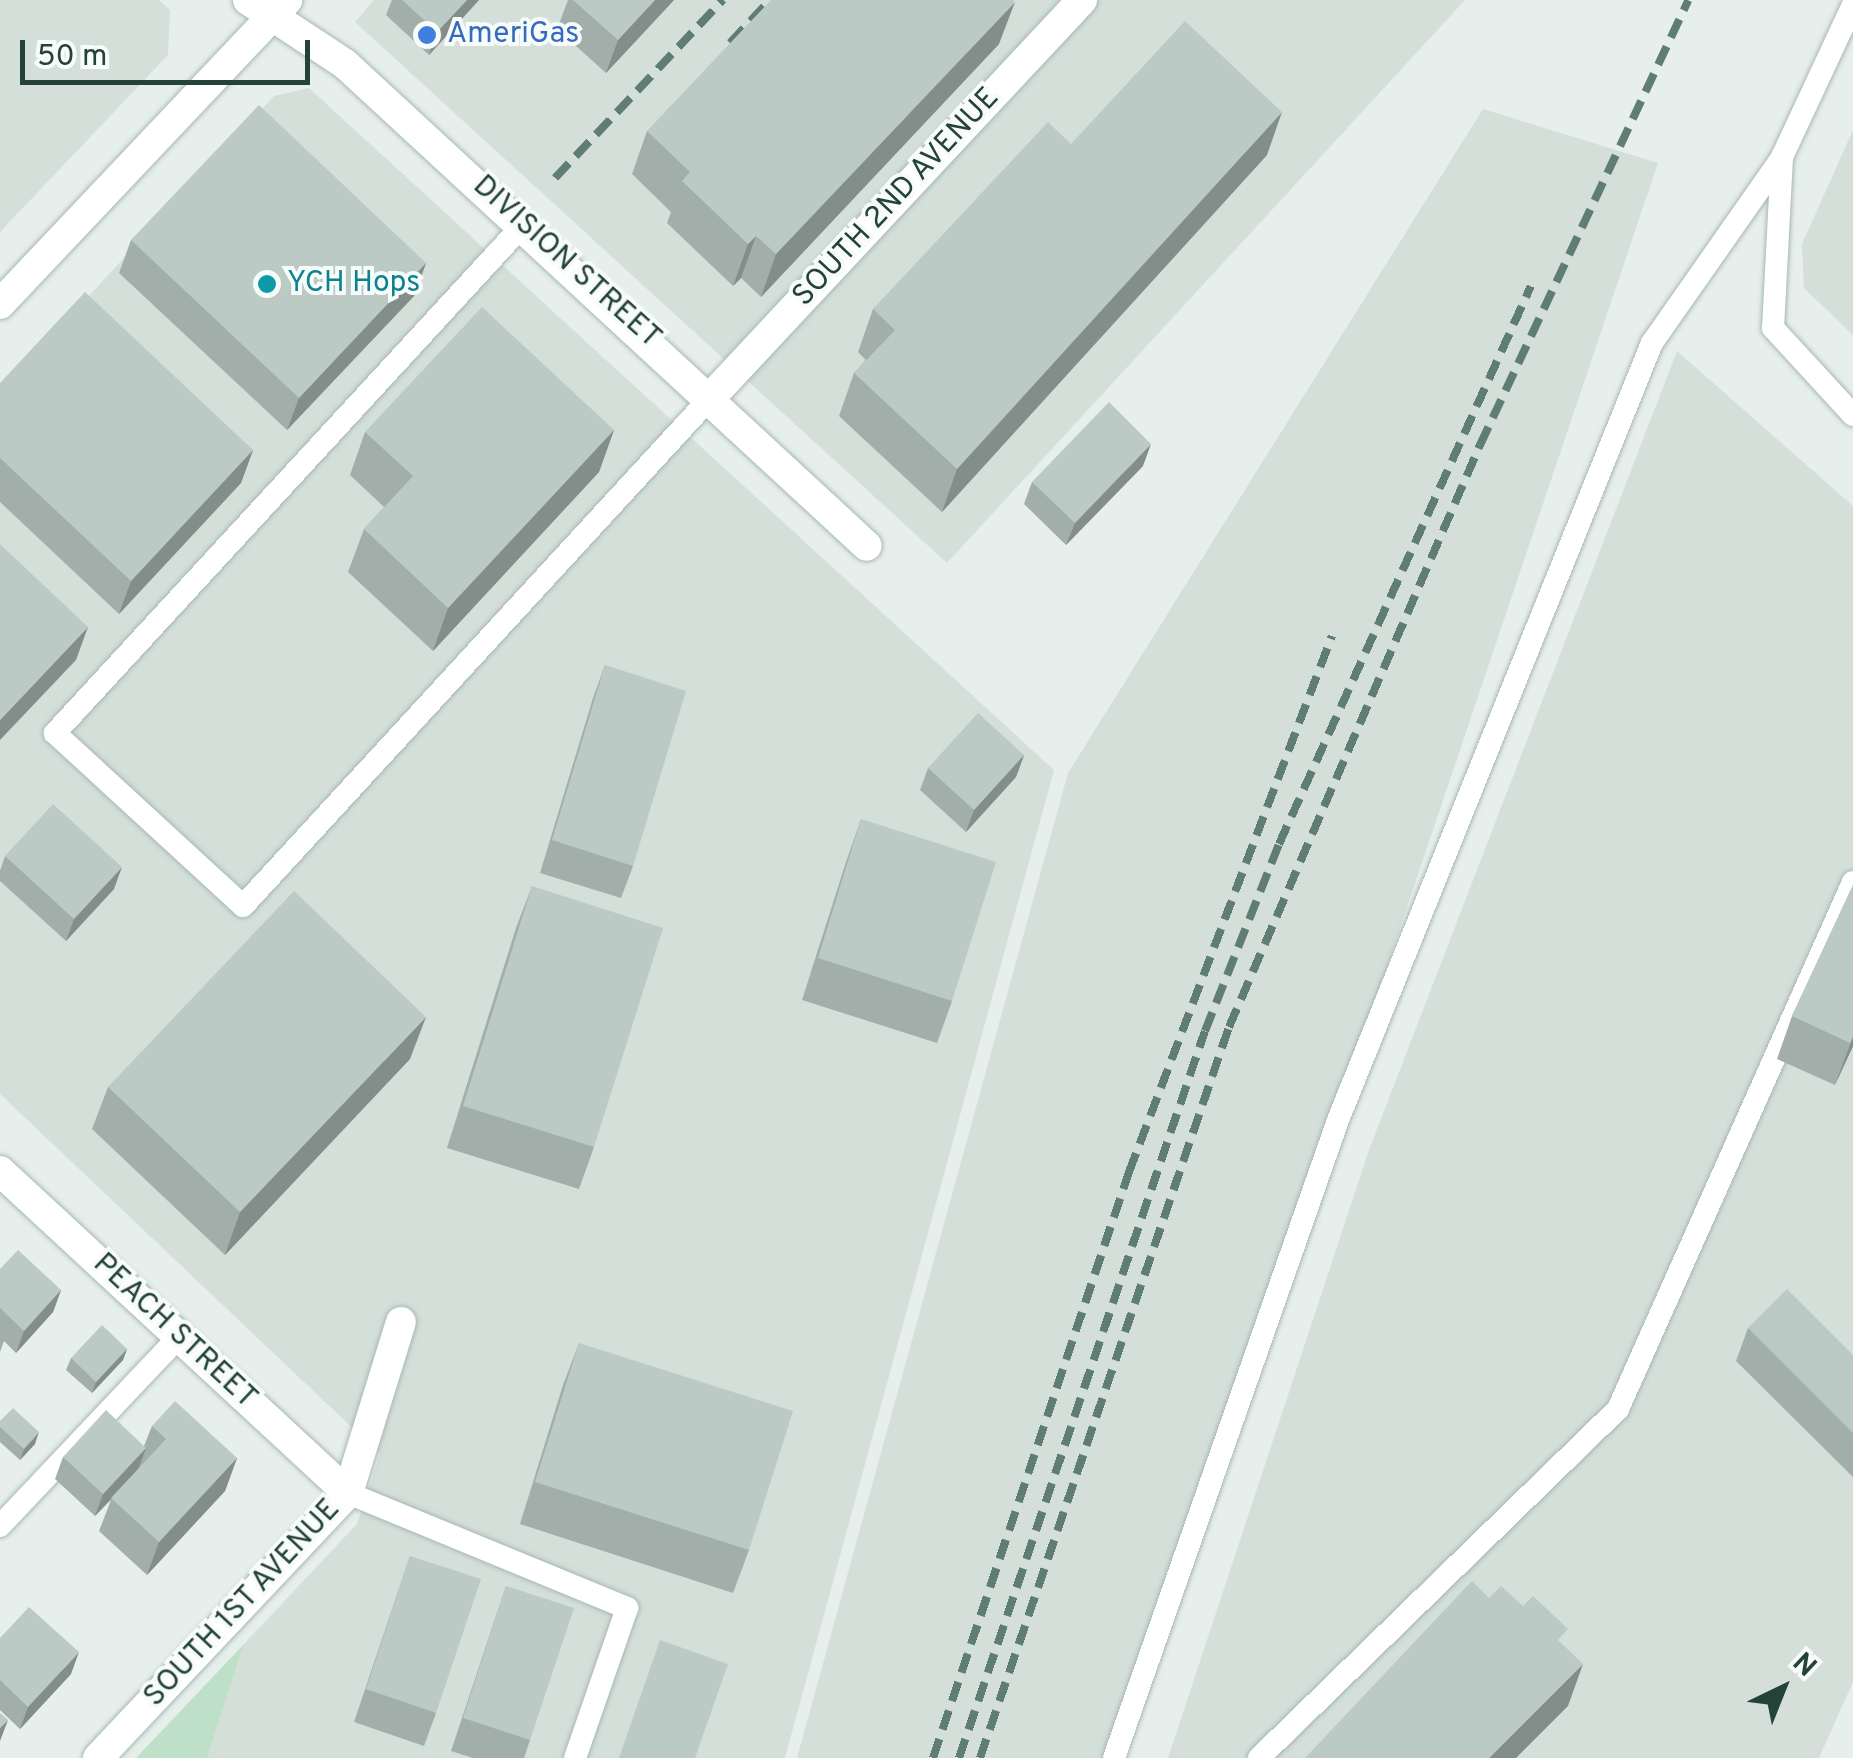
<!DOCTYPE html>
<html>
<head>
<meta charset="utf-8">
<style>
  body { margin:0 }
  #map { position:relative; width:1853px; height:1758px; overflow:hidden; background:#e6efeb; font-family:Overpass,sans-serif }
  div>[style] { position:absolute }
  .built>* { inset:0; background:#d4dfda }
  .green>* { inset:0; background:#bfe0c8 }
  .roads { filter:drop-shadow(0 0 2px #a8b8b2) drop-shadow(0 0 2px #a8b8b2) }
  .service>* { height:22px; margin:-11px; padding:0 11px; transform-origin:11px; border-radius:11px; background:#fff }
  .minor>* { height:30px; margin:-15px; padding:0 15px; transform-origin:15px; border-radius:15px; background:#fff }
  .tertiary>* { height:30px; margin:-15px; padding:0 15px; transform-origin:15px; border-radius:15px; background:#fff }
  .rail>* { height:8px; margin-top:-4px; transform-origin:0; background:repeating-linear-gradient(90deg,#5f7d75 0 20px,transparent 0 30px) }
  .wall>* { inset:0; background:#a1aea9 }
  .shaded-wall>* { inset:0; background:#838d89 }
  .building>* { inset:0; background:#bbcac4 }
  .dots>* { width:28px; height:28px; translate:-50% -50%; box-sizing:border-box; border:5px solid #f7fbf9; border-radius:50% }
  span { translate:-50% -50%; white-space:nowrap; text-align:center; line-height:1.15; -webkit-text-stroke:8px #f7fbf9; paint-order:stroke }
  .shop-label { font-size:30px; color:#366cbe }
  .left { translate:0 -50%; text-align:left }
  .street-label { font-size:30px; color:#24423a }
  .culture-label { font-size:30px; color:#0d838f }
  .north { position:absolute; left:1733px; top:1638px; width:100px; height:100px; -webkit-text-stroke:8px #f7fbf9; paint-order:stroke; rotate:43deg; font-size:28px; font-weight:700; line-height:40px; text-align:center; color:#24423a }
  .north::after { content:''; display:block; margin:auto; width:35px; height:45px; background:#24423a; clip-path:polygon(50% 0,100% 100%,50% 72%,0 100%) }
  .scale { position:absolute; left:20px; top:40px; width:290px; height:45px; box-sizing:border-box; border:5px solid #24423a; border-top:0; padding-left:12px; font-size:30px; line-height:35px; white-space:nowrap; color:#24423a; -webkit-text-stroke:8px #f7fbf9; paint-order:stroke }
</style>
</head>
<body>
<div id="map">
  <div class="built">
    <div style="clip-path:polygon(0 0,159px 0,170px 10px,168px 55px,0 232px)"></div>
    <div style="clip-path:polygon(374px 0,1465px 0,947px 563px,355px 22px)"></div>
    <div style="clip-path:polygon(309px 88px,1054px 770px,785px 1758px,207px 1758px,244px 1644px,357px 1524px,380px 1454px,0 1094px,0 392px,274px 96px)"></div>
    <div style="clip-path:polygon(1483px 109px,1658px 163px,1120px 1758px,797px 1758px,1068px 773px)"></div>
    <div style="clip-path:polygon(1853px 130px,1853px 335px,1804px 288px,1802px 244px)"></div>
    <div style="clip-path:polygon(1677px 351px,1853px 506px,1853px 1682px,1819px 1758px,1168px 1758px,1369px 1150px)"></div>
  </div>
  <div class="green">
    <div style="clip-path:polygon(244px 1644px,207px 1758px,136px 1758px)"></div>
  </div>
  <div class="roads">
    <div class="service">
      <div style="left:1782px;top:157px;width:171px;rotate:93deg"></div>
      <div style="left:1773px;top:328px;width:118px;rotate:47.4deg"></div>
      <div style="left:523px;top:225px;width:691px;rotate:132.65deg"></div>
      <div style="left:55px;top:733px;width:255px;rotate:42.6deg"></div>
      <div style="left:243px;top:906px;width:693px;rotate:-47.4deg"></div>
      <div style="left:348px;top:1493px;width:302px;rotate:22.4deg"></div>
      <div style="left:627px;top:1608px;width:159px;rotate:109.1deg"></div>
      <div style="left:0;top:1526px;width:260px;rotate:-46.6deg"></div>
      <div style="left:1114px;top:1758px;width:676px;rotate:-70.65deg"></div>
      <div style="left:1338px;top:1120px;width:838px;rotate:-68deg"></div>
      <div style="left:1652px;top:343px;width:227px;rotate:-55deg"></div>
      <div style="left:1782px;top:157px;width:168px;rotate:-65deg"></div>
      <div style="left:1259px;top:1758px;width:501px;rotate:-44.19deg"></div>
      <div style="left:1618px;top:1409px;width:577px;rotate:-65.97deg"></div>
    </div>
    <div class="minor">
      <div style="left:248px;top:0;width:116px;rotate:33.4deg"></div>
      <div style="left:345px;top:64px;width:710px;rotate:42.72deg"></div>
      <div style="left:712px;top:396px;width:542px;rotate:-46.94deg"></div>
      <div style="left:0;top:1171px;width:474px;rotate:42.8deg"></div>
      <div style="left:98px;top:1758px;width:364px;rotate:-46.7deg"></div>
      <div style="left:348px;top:1493px;width:179px;rotate:-72.8deg"></div>
    </div>
    <div class="tertiary">
      <div style="left:0;top:304px;width:418px;rotate:-46.6deg"></div>
    </div>
  </div>
  <div class="rail">
    <div style="left:730px;top:43px;width:59px;rotate:-47.1deg"></div>
    <div style="left:555px;top:178px;width:245px;rotate:-46.7deg"></div>
    <div style="left:933px;top:1758px;width:618px;rotate:-71.51deg"></div>
    <div style="left:1129px;top:1172px;width:573px;rotate:-69.26deg"></div>
    <div style="left:959px;top:1758px;width:767px;rotate:-71.31deg"></div>
    <div style="left:1205px;top:1031px;width:201px;rotate:-68.4deg"></div>
    <div style="left:1279px;top:844px;width:612px;rotate:-65.7deg"></div>
    <div style="left:980px;top:1758px;width:772px;rotate:-71.19deg"></div>
    <div style="left:1229px;top:1027px;width:634px;rotate:-66.67deg"></div>
    <div style="left:1480px;top:445px;width:491px;rotate:-64.9deg"></div>
  </div>
  <div class="wall">
    <div style="clip-path:polygon(392px 0,479px 0,429px 55px,386px 15px)"></div>
    <div style="clip-path:polygon(568px 0,674px 0,606px 73px,557px 29px)"></div>
    <div style="clip-path:polygon(999px 44px,761px 297px,741px 278px,733px 286px,667px 223px,671px 212px,632px 174px,647px 131px)"></div>
    <div style="clip-path:polygon(1071px 144px,1267px 155px,942px 512px,839px 416px,854px 373px,866px 360px,858px 352px,873px 309px)"></div>
    <div style="clip-path:polygon(131px 240px,426px 263px,414px 296px,287px 430px,119px 273px)"></div>
    <div style="clip-path:polygon(0 383px,253px 450px,241px 483px,119px 614px,0 502px)"></div>
    <div style="clip-path:polygon(614px 430px,599px 472px,433px 651px,348px 572px,364px 529px,384px 507px,350px 475px,365px 432px)"></div>
    <div style="clip-path:polygon(1143px 466px,1066px 545px,1024px 504px,1032px 482px)"></div>
    <div style="clip-path:polygon(605px 665px,633px 866px,621px 898px,540px 873px,593px 698px)"></div>
    <div style="clip-path:polygon(1024px 755px,1016px 777px,966px 832px,920px 790px,928px 768px)"></div>
    <div style="clip-path:polygon(861px 819px,952px 1001px,937px 1043px,802px 1000px,846px 862px)"></div>
    <div style="clip-path:polygon(5px 856px,114px 889px,66px 941px,0 881px,0 871px)"></div>
    <div style="clip-path:polygon(1853px 885px,1853px 1046px,1835px 1085px,1777px 1059px,1792px 1016px)"></div>
    <div style="clip-path:polygon(532px 886px,594px 1147px,579px 1189px,447px 1148px,516px 928px)"></div>
    <div style="clip-path:polygon(410px 1059px,225px 1255px,92px 1129px,108px 1087px)"></div>
    <div style="clip-path:polygon(0 1269px,61px 1290px,53px 1312px,16px 1353px,4px 1341px,0 1352px)"></div>
    <div style="clip-path:polygon(1748px 1328px,1853px 1355px,1853px 1477px,1736px 1361px)"></div>
    <div style="clip-path:polygon(579px 1343px,749px 1550px,733px 1593px,520px 1524px,563px 1385px)"></div>
    <div style="clip-path:polygon(127px 1349px,123px 1360px,92px 1393px,66px 1370px,71px 1358px)"></div>
    <div style="clip-path:polygon(0 1421px,35px 1444px,20px 1460px,0 1442px)"></div>
    <div style="clip-path:polygon(152px 1426px,237px 1458px,225px 1491px,147px 1575px,99px 1531px,111px 1500px,95px 1516px,55px 1479px,63px 1457px,144px 1446px)"></div>
    <div style="clip-path:polygon(410px 1556px,436px 1713px,424px 1746px,354px 1722px)"></div>
    <div style="clip-path:polygon(506px 1586px,530px 1740px,524px 1758px,473px 1758px,451px 1751px)"></div>
    <div style="clip-path:polygon(0 1638px,71px 1674px,20px 1729px,0 1710px)"></div>
  </div>
  <div class="shaded-wall">
    <div style="clip-path:polygon(467px 0,479px 0,429px 55px,437px 32px)"></div>
    <div style="clip-path:polygon(655px 0,674px 0,606px 73px,618px 40px)"></div>
    <div style="clip-path:polygon(1015px 2px,999px 44px,761px 297px,776px 254px)"></div>
    <div style="clip-path:polygon(1282px 112px,1267px 155px,942px 512px,957px 469px)"></div>
    <div style="clip-path:polygon(756px 236px,741px 278px,733px 286px,748px 244px)"></div>
    <div style="clip-path:polygon(426px 263px,414px 296px,287px 430px,299px 398px)"></div>
    <div style="clip-path:polygon(614px 430px,599px 472px,433px 651px,448px 608px)"></div>
    <div style="clip-path:polygon(1151px 444px,1143px 466px,1066px 545px,1075px 523px)"></div>
    <div style="clip-path:polygon(253px 450px,241px 483px,119px 614px,131px 581px)"></div>
    <div style="clip-path:polygon(88px 627px,76px 660px,0 740px,0 720px)"></div>
    <div style="clip-path:polygon(1024px 755px,1016px 777px,966px 832px,974px 810px)"></div>
    <div style="clip-path:polygon(122px 867px,114px 889px,66px 941px,74px 919px)"></div>
    <div style="clip-path:polygon(426px 1017px,410px 1059px,225px 1255px,240px 1212px)"></div>
    <div style="clip-path:polygon(1853px 1037px,1853px 1046px,1835px 1085px)"></div>
    <div style="clip-path:polygon(61px 1290px,53px 1312px,16px 1353px,24px 1331px)"></div>
    <div style="clip-path:polygon(127px 1349px,123px 1360px,92px 1393px,96px 1382px)"></div>
    <div style="clip-path:polygon(39px 1432px,35px 1444px,20px 1460px,24px 1449px)"></div>
    <div style="clip-path:polygon(146px 1448px,138px 1470px,95px 1516px,103px 1494px)"></div>
    <div style="clip-path:polygon(237px 1458px,225px 1491px,147px 1575px,159px 1542px)"></div>
    <div style="clip-path:polygon(79px 1652px,71px 1674px,20px 1729px,28px 1707px)"></div>
    <div style="clip-path:polygon(1583px 1664px,1568px 1706px,1516px 1758px,1489px 1758px)"></div>
    <div style="clip-path:polygon(8px 1720px,0 1741px,0 1728px)"></div>
  </div>
  <div class="building">
    <div style="clip-path:polygon(402px 0,467px 0,437px 32px)"></div>
    <div style="clip-path:polygon(573px 0,655px 0,618px 40px)"></div>
    <div style="clip-path:polygon(771px 0,1013px 0,1015px 2px,776px 254px,756px 236px,748px 244px,682px 181px,690px 172px,647px 131px)"></div>
    <div style="clip-path:polygon(1185px 21px,1282px 112px,957px 469px,854px 373px,895px 330px,873px 309px,1048px 122px,1071px 144px)"></div>
    <div style="clip-path:polygon(259px 105px,426px 263px,299px 398px,131px 240px)"></div>
    <div style="clip-path:polygon(85px 292px,253px 450px,131px 581px,0 458px,0 383px)"></div>
    <div style="clip-path:polygon(482px 307px,614px 430px,448px 608px,364px 529px,413px 476px,365px 432px)"></div>
    <div style="clip-path:polygon(1109px 402px,1151px 444px,1075px 523px,1032px 482px)"></div>
    <div style="clip-path:polygon(0 544px,88px 627px,0 720px)"></div>
    <div style="clip-path:polygon(605px 665px,686px 691px,633px 866px,552px 840px)"></div>
    <div style="clip-path:polygon(978px 713px,1024px 755px,974px 810px,928px 768px)"></div>
    <div style="clip-path:polygon(53px 804px,122px 867px,74px 919px,5px 856px)"></div>
    <div style="clip-path:polygon(861px 819px,996px 862px,952px 1001px,818px 958px)"></div>
    <div style="clip-path:polygon(1853px 885px,1853px 1037px,1850px 1043px,1792px 1016px)"></div>
    <div style="clip-path:polygon(532px 886px,663px 928px,594px 1147px,463px 1106px)"></div>
    <div style="clip-path:polygon(294px 891px,426px 1017px,240px 1212px,108px 1087px)"></div>
    <div style="clip-path:polygon(18px 1250px,61px 1290px,24px 1331px,0 1308px,0 1269px)"></div>
    <div style="clip-path:polygon(1787px 1289px,1853px 1355px,1853px 1433px,1748px 1328px)"></div>
    <div style="clip-path:polygon(102px 1325px,127px 1349px,96px 1382px,71px 1358px)"></div>
    <div style="clip-path:polygon(579px 1343px,793px 1411px,749px 1550px,535px 1482px)"></div>
    <div style="clip-path:polygon(175px 1401px,237px 1458px,159px 1542px,111px 1498px,166px 1439px,152px 1426px)"></div>
    <div style="clip-path:polygon(13px 1408px,39px 1432px,24px 1449px,0 1427px,0 1421px)"></div>
    <div style="clip-path:polygon(106px 1410px,146px 1448px,103px 1494px,63px 1457px)"></div>
    <div style="clip-path:polygon(410px 1556px,481px 1579px,436px 1713px,366px 1689px)"></div>
    <div style="clip-path:polygon(1472px 1581px,1489px 1598px,1501px 1586px,1523px 1606px,1533px 1596px,1568px 1629px,1558px 1640px,1583px 1664px,1489px 1758px,1305px 1758px)"></div>
    <div style="clip-path:polygon(506px 1586px,574px 1608px,530px 1740px,463px 1718px)"></div>
    <div style="clip-path:polygon(29px 1607px,79px 1652px,28px 1707px,0 1680px,0 1638px)"></div>
    <div style="clip-path:polygon(660px 1640px,728px 1664px,695px 1758px,619px 1758px)"></div>
    <div style="clip-path:polygon(0 1713px,8px 1720px,0 1728px)"></div>
  </div>
  <div class="dots">
    <div style="left:427px;top:35px;background:#3f7fe0"></div>
    <div style="left:267px;top:284px;background:#0f9aa8"></div>
  </div>
  <div class="shop-label">
    <span class="left" style="left:447px;top:35px">AmeriGas</span>
  </div>
  <div class="street-label">
    <span style="left:897px;top:198px;rotate:-47deg">SOUTH 2ND AVENUE</span>
    <span style="left:566px;top:263px;rotate:42deg">DIVISION STREET</span>
    <span style="left:174px;top:1332px;rotate:43deg">PEACH STREET</span>
    <span style="left:243px;top:1604px;rotate:-47deg">SOUTH 1ST AVENUE</span>
  </div>
  <div class="culture-label">
    <span class="left" style="left:287px;top:284px">YCH Hops</span>
  </div>
  <div class="north">N</div>
  <div class="scale">50 m</div>
</div>
</body>
</html>
